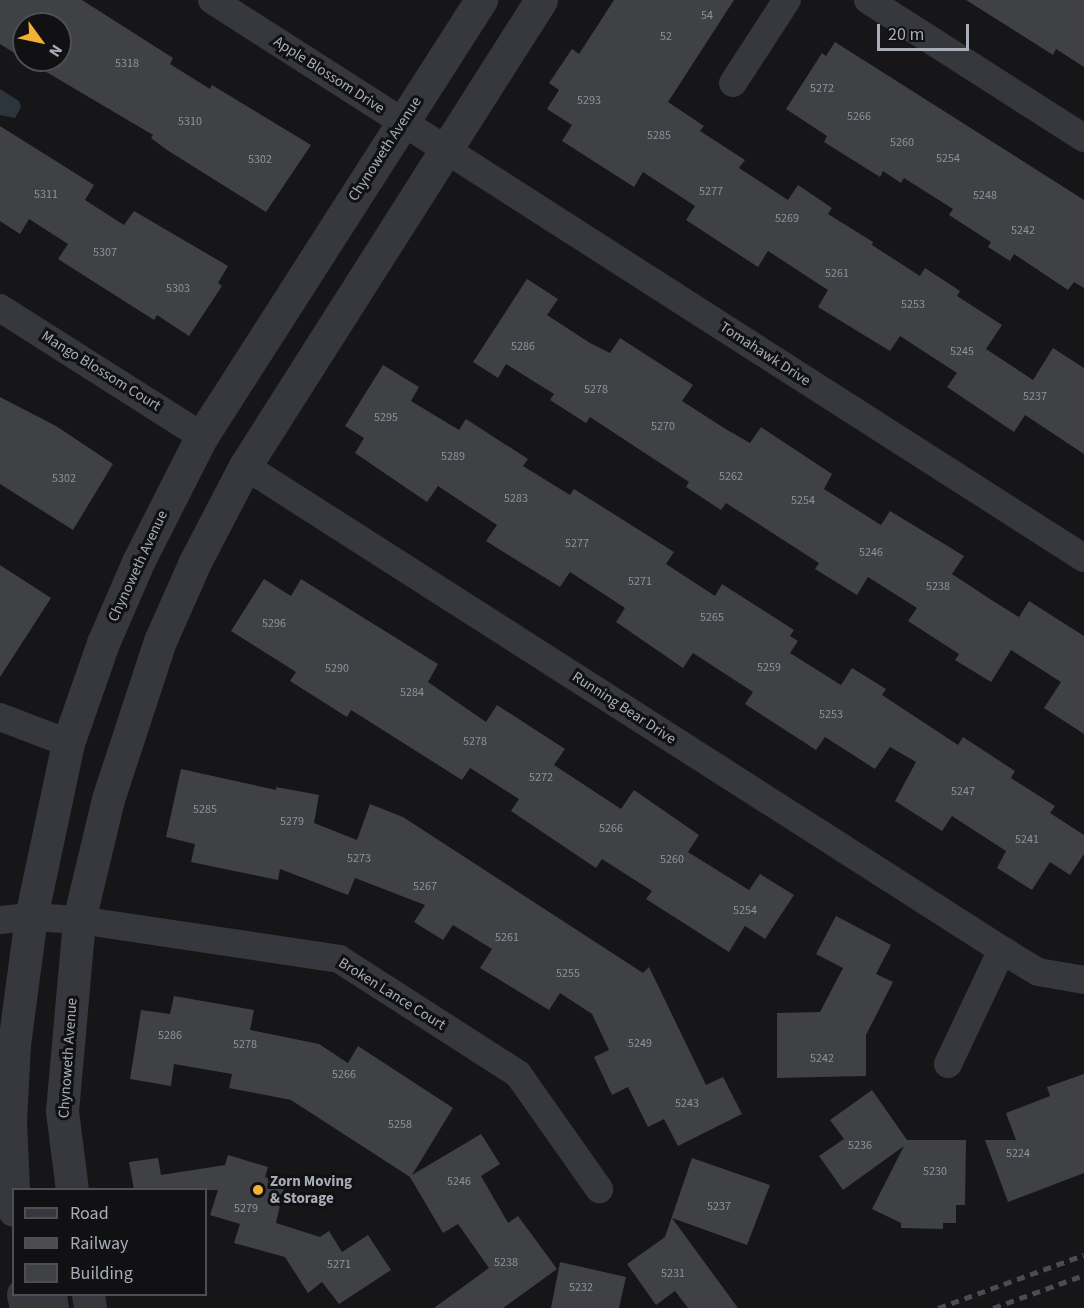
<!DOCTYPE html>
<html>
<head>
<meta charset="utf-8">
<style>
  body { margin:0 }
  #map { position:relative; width:1084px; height:1308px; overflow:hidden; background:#161618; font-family:"Source Sans 3",sans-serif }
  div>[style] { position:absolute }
  .water>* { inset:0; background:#2c353c }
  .building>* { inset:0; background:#404145 }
  .minor>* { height:28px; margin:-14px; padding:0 14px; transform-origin:14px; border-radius:14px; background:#37383d }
  .tertiary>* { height:33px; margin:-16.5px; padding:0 16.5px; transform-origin:16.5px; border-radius:16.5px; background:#37383d }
  .rail>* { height:4.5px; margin-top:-2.25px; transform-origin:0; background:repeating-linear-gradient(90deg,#4a4c52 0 8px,transparent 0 14px) }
  .dots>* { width:16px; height:16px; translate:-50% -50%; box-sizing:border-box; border:3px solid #111113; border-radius:50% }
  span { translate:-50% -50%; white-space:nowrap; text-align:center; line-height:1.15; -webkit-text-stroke:6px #111113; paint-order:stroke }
  .number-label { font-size:12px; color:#8e929b }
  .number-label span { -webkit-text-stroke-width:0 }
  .street-label { font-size:15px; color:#a8adb8 }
  .poi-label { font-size:15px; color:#a8adb8; font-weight:700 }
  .left { translate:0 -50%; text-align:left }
  .legend { position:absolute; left:12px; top:1188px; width:195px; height:108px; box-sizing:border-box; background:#111113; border:2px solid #4d4f55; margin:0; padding:8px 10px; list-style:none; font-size:18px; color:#a8adb8 }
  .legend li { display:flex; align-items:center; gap:12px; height:30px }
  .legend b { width:30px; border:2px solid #4d4f55 }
  .north { position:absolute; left:12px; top:12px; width:60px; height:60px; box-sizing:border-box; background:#111113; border:2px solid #4d4f55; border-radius:50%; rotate:123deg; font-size:16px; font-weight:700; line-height:24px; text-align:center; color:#a8adb8 }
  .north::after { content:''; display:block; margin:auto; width:21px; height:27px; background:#f2b134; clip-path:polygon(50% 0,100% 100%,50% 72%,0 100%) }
  .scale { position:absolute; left:877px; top:24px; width:92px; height:27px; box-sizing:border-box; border:3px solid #a8adb8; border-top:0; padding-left:8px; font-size:18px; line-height:21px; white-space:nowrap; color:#a8adb8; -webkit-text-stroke:4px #111113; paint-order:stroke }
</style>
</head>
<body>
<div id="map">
  <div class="water">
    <div style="clip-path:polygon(0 89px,19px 101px,21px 107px,15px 118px,0 115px)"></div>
  </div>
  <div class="building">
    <div style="clip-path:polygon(0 0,82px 0,173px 58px,170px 64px,210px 89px,212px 85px,311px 145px,266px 212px,167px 150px,151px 138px,153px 135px,26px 60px,60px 60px,60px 24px,24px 24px,24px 59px,0 44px)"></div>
    <div style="clip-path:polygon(614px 0,734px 0,668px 102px,704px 126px,700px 131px,745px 160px,739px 168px,788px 200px,798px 185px,832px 208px,828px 214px,873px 242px,872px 245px,920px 276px,925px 268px,960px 291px,957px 296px,1002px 325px,986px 349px,1033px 380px,1053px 348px,1084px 368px,1084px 454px,1025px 415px,1014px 432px,947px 387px,957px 373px,900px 336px,890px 351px,818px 307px,828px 290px,768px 251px,758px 267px,686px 220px,695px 206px,643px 172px,634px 187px,562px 141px,572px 125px,547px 109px,559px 90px,549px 83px,572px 49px,579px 54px)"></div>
    <div style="clip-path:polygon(966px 0,1084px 0,1084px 67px,1056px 49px,1053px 55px)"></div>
    <div style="clip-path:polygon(835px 42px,1084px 200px,1084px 288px,1074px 282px,1068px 290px,1014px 254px,1010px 261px,988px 247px,991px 242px,949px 215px,953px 209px,904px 178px,901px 183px,883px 171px,880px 177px,824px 142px,827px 136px,786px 109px,822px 53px,826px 56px)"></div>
    <div style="clip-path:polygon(0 126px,94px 185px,85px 200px,124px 225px,134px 211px,228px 266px,218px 283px,222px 286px,189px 336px,157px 315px,154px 320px,58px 259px,68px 244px,29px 219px,20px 234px,0 221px)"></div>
    <div style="clip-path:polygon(527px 279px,558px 299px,547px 315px,590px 343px,610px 353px,620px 338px,693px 385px,682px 401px,724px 428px,750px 443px,761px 427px,832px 474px,824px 489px,881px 525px,890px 511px,964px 556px,952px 574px,993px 601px,1019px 617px,1029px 601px,1084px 636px,1084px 734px,1044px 708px,1061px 682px,1011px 650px,991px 682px,955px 660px,959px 654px,908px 621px,917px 608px,868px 577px,857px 595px,815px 569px,819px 563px,726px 503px,721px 510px,686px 487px,689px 482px,590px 417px,586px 423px,550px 400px,554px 394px,506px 364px,498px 378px,473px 362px)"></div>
    <div style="clip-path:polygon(383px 365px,419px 387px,411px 401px,459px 430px,466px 419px,528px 459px,523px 466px,570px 495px,574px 489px,674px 552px,666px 564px,715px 596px,722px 584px,794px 630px,790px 636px,798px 641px,790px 653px,841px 685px,852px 668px,886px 689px,882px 695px,958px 745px,963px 737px,1015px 771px,1011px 778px,1055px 806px,1050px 813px,1084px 835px,1084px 854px,1070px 875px,1050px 862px,1032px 890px,997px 868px,1006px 851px,952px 816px,942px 831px,895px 801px,916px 762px,890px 747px,875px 769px,825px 737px,816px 750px,745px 704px,753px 692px,693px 653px,683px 668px,616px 622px,625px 608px,570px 572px,560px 587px,486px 541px,497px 525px,438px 486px,427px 502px,355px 453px,364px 438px,345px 426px)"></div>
    <div style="clip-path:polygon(0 397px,56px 426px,113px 464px,73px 530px,0 484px)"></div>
    <div style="clip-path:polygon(0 565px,51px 598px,0 677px)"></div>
    <div style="clip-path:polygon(264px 579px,291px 596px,301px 579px,438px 664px,428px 682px,486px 722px,497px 705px,565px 749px,554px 765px,621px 809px,634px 790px,699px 835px,688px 852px,749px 890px,760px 874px,794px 895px,765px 939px,745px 926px,729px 952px,646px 899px,652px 891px,602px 859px,596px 868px,511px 811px,519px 799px,470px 768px,462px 780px,351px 710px,347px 717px,290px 681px,296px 672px,231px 631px)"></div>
    <div style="clip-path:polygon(181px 769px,276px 790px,276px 787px,319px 795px,314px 823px,357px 840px,370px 804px,403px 817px,643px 973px,649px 967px,706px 1085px,723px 1077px,742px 1114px,678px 1146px,664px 1119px,648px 1127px,628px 1087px,612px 1095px,594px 1057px,609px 1050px,592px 1014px,560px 993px,549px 1010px,480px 968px,492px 949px,453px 925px,443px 940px,414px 922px,425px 905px,355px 878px,348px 895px,280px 869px,278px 880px,191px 862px,195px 844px,166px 837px)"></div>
    <div style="clip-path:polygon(836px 916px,891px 945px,876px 974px,893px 982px,866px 1035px,866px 1076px,777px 1078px,777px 1013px,820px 1012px,843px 968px,816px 954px)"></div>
    <div style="clip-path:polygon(174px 996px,254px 1010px,250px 1030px,319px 1044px,348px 1063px,358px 1046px,453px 1108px,412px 1175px,481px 1134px,500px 1164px,481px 1176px,508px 1223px,518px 1216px,557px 1269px,503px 1308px,434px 1308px,489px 1268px,458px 1224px,443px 1233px,410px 1177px,291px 1100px,229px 1088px,232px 1074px,174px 1064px,171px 1086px,130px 1079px,141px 1010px,170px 1014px)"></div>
    <div style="clip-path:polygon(1084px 1074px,1084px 1173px,1008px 1202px,985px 1140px,1016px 1140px,1006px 1113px,1050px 1096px,1047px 1087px)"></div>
    <div style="clip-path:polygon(872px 1090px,907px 1140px,966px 1140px,965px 1205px,956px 1205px,956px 1223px,943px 1223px,943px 1229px,901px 1228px,901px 1223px,872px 1209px,904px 1146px,843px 1190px,819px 1156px,844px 1139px,830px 1120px)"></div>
    <div style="clip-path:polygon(228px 1155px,268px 1167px,265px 1177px,285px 1183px,276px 1223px,320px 1237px,329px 1231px,342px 1252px,368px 1235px,391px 1270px,339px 1304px,322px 1282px,308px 1293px,285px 1257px,234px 1243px,240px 1224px,210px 1215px,218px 1190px,134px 1190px,129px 1162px,158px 1158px,161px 1175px,225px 1165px)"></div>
    <div style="clip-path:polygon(692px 1158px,770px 1185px,747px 1245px,672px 1218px,738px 1308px,688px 1308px,675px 1291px,656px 1305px,627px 1264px,665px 1237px)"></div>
    <div style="clip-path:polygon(560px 1262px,626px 1277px,619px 1308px,551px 1308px)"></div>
  </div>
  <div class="minor">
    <div style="left:212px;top:0;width:1035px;rotate:32.62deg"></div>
    <div style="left:868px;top:0;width:256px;rotate:32.6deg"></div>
    <div style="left:733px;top:83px;width:99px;rotate:-57deg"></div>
    <div style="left:0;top:308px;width:239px;rotate:32.4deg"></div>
    <div style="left:245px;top:466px;width:899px;rotate:32.59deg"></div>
    <div style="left:1002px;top:950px;width:42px;rotate:31.4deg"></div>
    <div style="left:1038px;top:972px;width:47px;rotate:9.9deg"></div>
    <div style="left:0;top:717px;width:73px;rotate:20.9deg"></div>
    <div style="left:0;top:920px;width:31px;rotate:-6deg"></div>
    <div style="left:31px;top:917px;width:48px;rotate:3.6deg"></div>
    <div style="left:79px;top:920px;width:263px;rotate:8.5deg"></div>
    <div style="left:339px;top:959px;width:213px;rotate:32.7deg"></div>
    <div style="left:518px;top:1074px;width:141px;rotate:54.8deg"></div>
    <div style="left:948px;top:1064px;width:126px;rotate:-64.7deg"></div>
  </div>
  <div class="tertiary">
    <div style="left:72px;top:1190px;width:80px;rotate:-97.2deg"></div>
    <div style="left:62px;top:1111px;width:192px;rotate:-84.9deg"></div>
    <div style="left:79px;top:920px;width:124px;rotate:-76.5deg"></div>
    <div style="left:108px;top:799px;width:166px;rotate:-71.8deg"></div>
    <div style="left:160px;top:641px;width:86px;rotate:-66.1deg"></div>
    <div style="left:195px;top:562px;width:108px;rotate:-62.5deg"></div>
    <div style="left:245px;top:466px;width:552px;rotate:-57.58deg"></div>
    <div style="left:14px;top:1210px;width:88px;rotate:-92.6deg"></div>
    <div style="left:10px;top:1122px;width:78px;rotate:-87.1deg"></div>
    <div style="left:14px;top:1044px;width:128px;rotate:-82.4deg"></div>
    <div style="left:31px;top:917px;width:178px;rotate:-78deg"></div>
    <div style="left:68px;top:743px;width:106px;rotate:-70.7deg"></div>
    <div style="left:103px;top:643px;width:90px;rotate:-66.6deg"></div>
    <div style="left:139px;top:560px;width:139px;rotate:-63.1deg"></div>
    <div style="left:202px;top:436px;width:518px;rotate:-57.38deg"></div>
    <div style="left:23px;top:1294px;width:14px;rotate:78deg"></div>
    <div style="left:50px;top:1294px;width:14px;rotate:82deg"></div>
    <div style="left:88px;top:1294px;width:14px;rotate:82deg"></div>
  </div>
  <div class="rail">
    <div style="left:938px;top:1308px;width:155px;rotate:-20deg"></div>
    <div style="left:993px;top:1308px;width:97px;rotate:-19.9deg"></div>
  </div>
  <div class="dots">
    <div style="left:258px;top:1190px;background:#f2b134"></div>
  </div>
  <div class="number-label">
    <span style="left:707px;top:16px">54</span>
    <span style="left:666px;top:37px">52</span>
    <span style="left:127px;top:64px">5318</span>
    <span style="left:822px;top:89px">5272</span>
    <span style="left:589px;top:101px">5293</span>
    <span style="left:859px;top:117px">5266</span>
    <span style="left:190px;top:122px">5310</span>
    <span style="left:659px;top:136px">5285</span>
    <span style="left:902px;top:143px">5260</span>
    <span style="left:948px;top:159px">5254</span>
    <span style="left:260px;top:160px">5302</span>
    <span style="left:711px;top:192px">5277</span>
    <span style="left:46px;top:195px">5311</span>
    <span style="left:985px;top:196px">5248</span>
    <span style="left:787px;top:219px">5269</span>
    <span style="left:1023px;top:231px">5242</span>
    <span style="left:105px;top:253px">5307</span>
    <span style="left:837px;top:274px">5261</span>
    <span style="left:178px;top:289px">5303</span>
    <span style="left:913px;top:305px">5253</span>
    <span style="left:523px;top:347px">5286</span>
    <span style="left:962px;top:352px">5245</span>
    <span style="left:596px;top:390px">5278</span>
    <span style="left:1035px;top:397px">5237</span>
    <span style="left:386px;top:418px">5295</span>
    <span style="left:663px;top:427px">5270</span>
    <span style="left:453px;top:457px">5289</span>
    <span style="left:731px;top:477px">5262</span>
    <span style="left:64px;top:479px">5302</span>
    <span style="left:516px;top:499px">5283</span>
    <span style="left:803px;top:501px">5254</span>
    <span style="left:577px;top:544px">5277</span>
    <span style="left:871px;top:553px">5246</span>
    <span style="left:640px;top:582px">5271</span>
    <span style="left:938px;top:587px">5238</span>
    <span style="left:712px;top:618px">5265</span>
    <span style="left:274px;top:624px">5296</span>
    <span style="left:769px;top:668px">5259</span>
    <span style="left:337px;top:669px">5290</span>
    <span style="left:412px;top:693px">5284</span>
    <span style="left:831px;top:715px">5253</span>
    <span style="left:475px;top:742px">5278</span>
    <span style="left:541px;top:778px">5272</span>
    <span style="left:963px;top:792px">5247</span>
    <span style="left:205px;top:810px">5285</span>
    <span style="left:292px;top:822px">5279</span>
    <span style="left:611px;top:829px">5266</span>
    <span style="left:1027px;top:840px">5241</span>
    <span style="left:359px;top:859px">5273</span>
    <span style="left:672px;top:860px">5260</span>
    <span style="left:425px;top:887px">5267</span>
    <span style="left:745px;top:911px">5254</span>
    <span style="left:507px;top:938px">5261</span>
    <span style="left:568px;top:974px">5255</span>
    <span style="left:170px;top:1036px">5286</span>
    <span style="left:640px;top:1044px">5249</span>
    <span style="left:245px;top:1045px">5278</span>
    <span style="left:822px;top:1059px">5242</span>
    <span style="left:344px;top:1075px">5266</span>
    <span style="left:687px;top:1104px">5243</span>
    <span style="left:400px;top:1125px">5258</span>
    <span style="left:860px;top:1146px">5236</span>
    <span style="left:1018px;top:1154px">5224</span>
    <span style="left:935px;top:1172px">5230</span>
    <span style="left:459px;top:1182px">5246</span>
    <span style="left:719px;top:1207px">5237</span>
    <span style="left:246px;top:1209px">5279</span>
    <span style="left:506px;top:1263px">5238</span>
    <span style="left:339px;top:1265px">5271</span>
    <span style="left:673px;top:1274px">5231</span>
    <span style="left:581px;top:1288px">5232</span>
  </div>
  <div class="street-label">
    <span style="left:329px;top:75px;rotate:33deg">Apple Blossom Drive</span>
    <span style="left:385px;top:149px;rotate:-57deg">Chynoweth Avenue</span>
    <span style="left:765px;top:354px;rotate:33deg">Tomahawk Drive</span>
    <span style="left:101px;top:371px;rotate:32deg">Mango Blossom Court</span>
    <span style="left:138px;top:566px;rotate:-65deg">Chynoweth Avenue</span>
    <span style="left:624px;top:708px;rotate:33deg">Running Bear Drive</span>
    <span style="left:392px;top:994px;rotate:32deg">Broken Lance Court</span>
    <span style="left:68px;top:1058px;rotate:-86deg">Chynoweth Avenue</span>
  </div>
  <div class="poi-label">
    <span class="left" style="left:270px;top:1190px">Zorn Moving<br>&amp; Storage</span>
  </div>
  <ul class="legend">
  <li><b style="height:8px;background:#37383d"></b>Road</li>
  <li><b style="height:8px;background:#4a4c52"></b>Railway</li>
  <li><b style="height:16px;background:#404145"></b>Building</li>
  </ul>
  <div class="north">N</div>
  <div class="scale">20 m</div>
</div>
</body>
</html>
